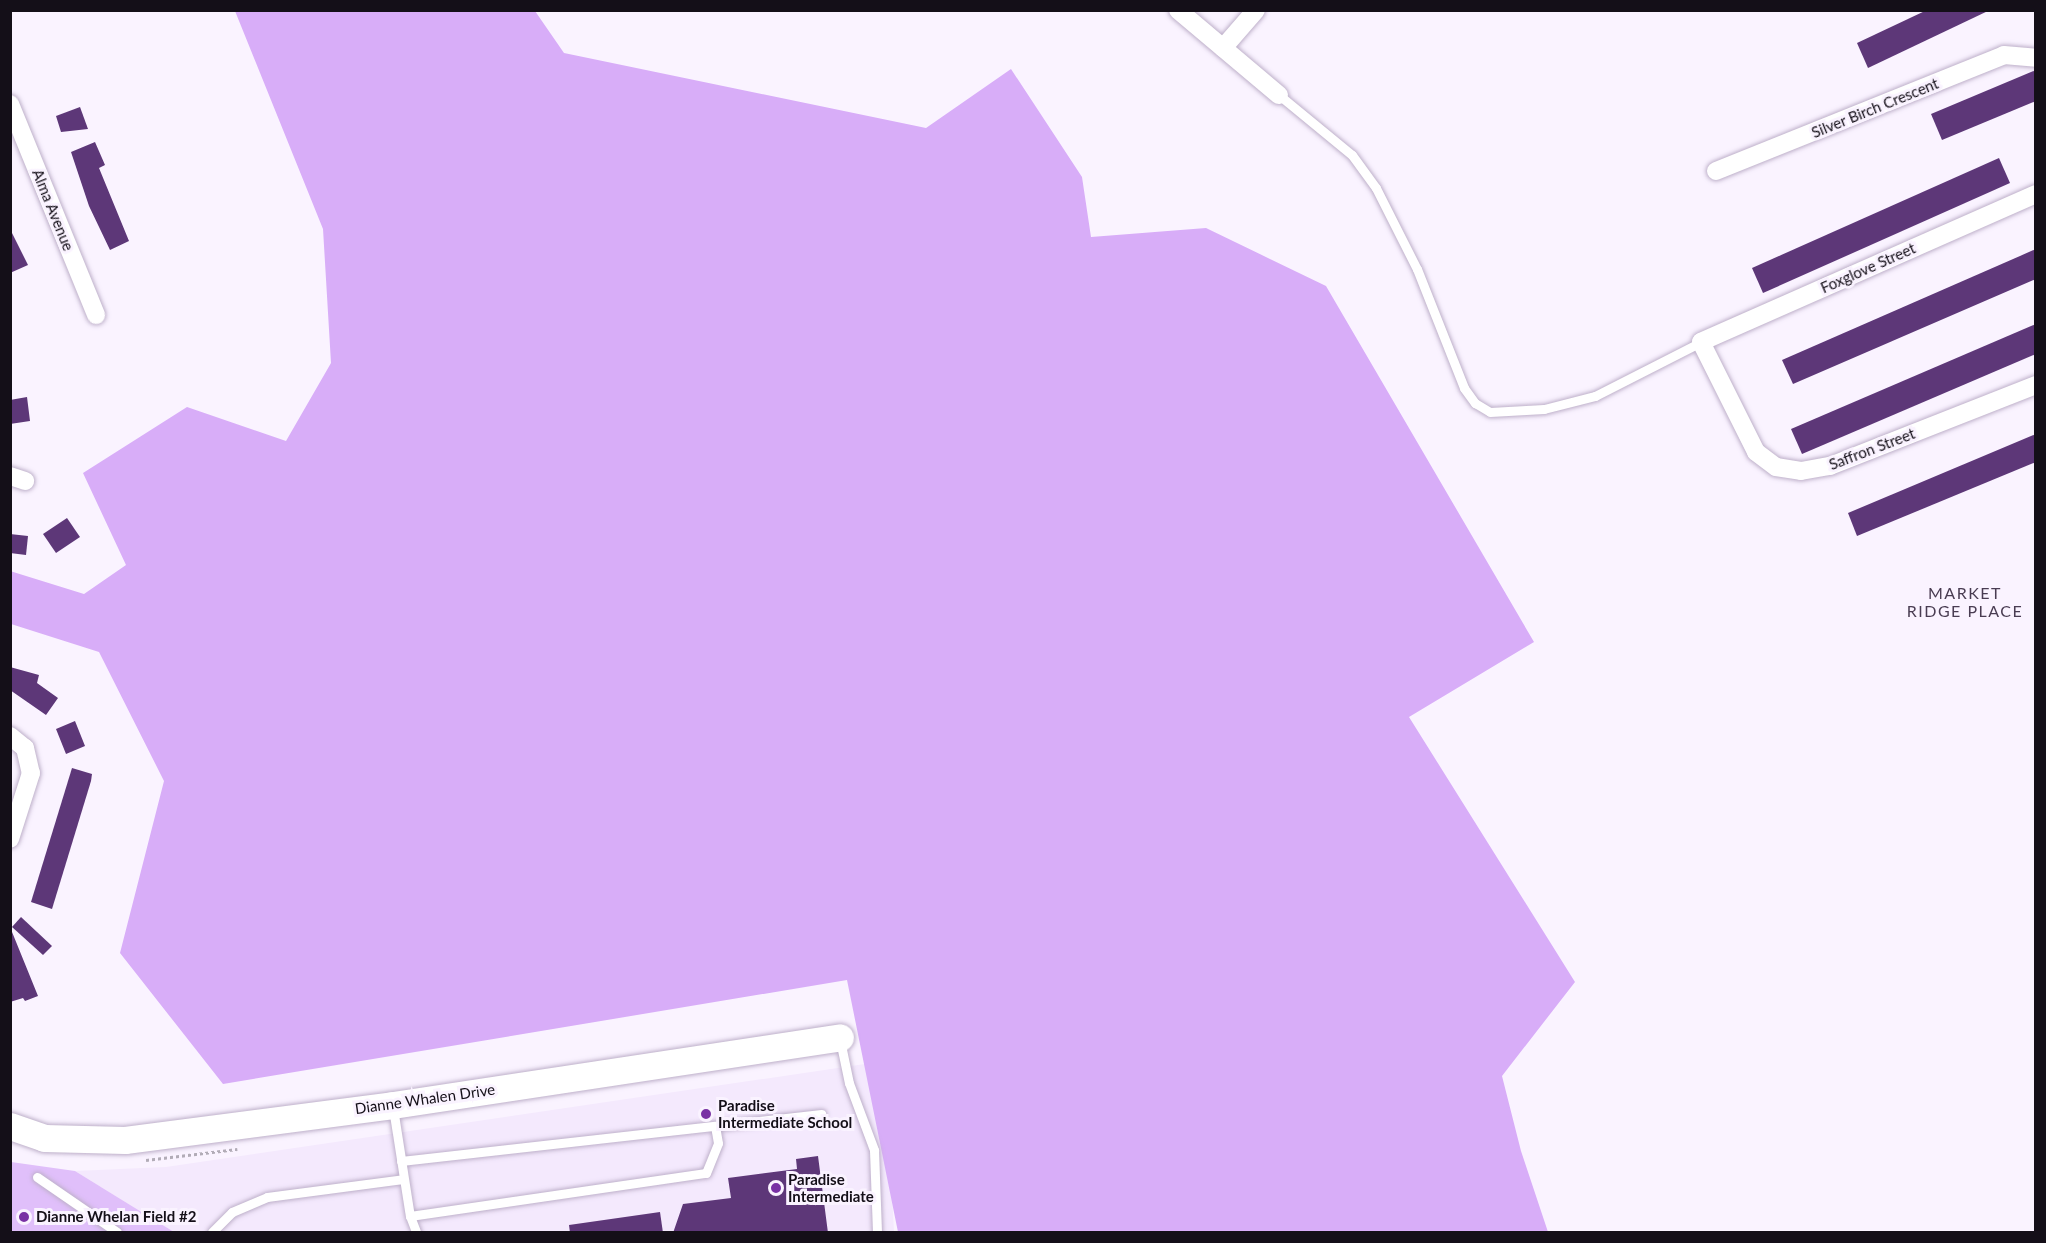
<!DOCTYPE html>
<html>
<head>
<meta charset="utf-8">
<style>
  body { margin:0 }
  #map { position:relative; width:2046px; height:1243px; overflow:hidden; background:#faf3ff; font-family:Lato,sans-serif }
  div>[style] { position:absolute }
  .built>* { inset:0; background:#f4e9fd }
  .green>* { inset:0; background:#e0bffa }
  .forest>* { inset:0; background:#d8adf8 }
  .building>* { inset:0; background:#5d3778 }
  .path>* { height:3px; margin-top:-1.5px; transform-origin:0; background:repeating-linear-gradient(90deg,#b2acb7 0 3px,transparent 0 6px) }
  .roads { filter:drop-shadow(0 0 2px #beb0ca) drop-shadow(0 0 2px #beb0ca) }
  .lane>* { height:9px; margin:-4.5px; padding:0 4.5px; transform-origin:4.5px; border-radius:4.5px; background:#fff }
  .street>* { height:18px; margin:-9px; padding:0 9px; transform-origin:9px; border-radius:9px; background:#fff }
  .secondary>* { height:27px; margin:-13.5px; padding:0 13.5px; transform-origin:13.5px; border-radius:13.5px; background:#fff }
  .dots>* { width:16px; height:16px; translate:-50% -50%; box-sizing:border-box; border:3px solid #faf3ff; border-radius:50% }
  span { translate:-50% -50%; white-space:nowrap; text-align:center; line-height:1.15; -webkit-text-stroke:6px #faf3ff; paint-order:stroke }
  .street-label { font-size:15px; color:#140f18 }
  .poi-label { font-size:15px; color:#140f18; font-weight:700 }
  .left { translate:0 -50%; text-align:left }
  .neighbourhood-label { font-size:16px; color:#493c52; letter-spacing:1.5px }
  .frame { position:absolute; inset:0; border:12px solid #140f18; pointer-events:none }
</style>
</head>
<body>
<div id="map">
  <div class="built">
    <div style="clip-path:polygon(885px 1061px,894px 1232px,174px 1232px,75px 1171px,166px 1167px)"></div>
  </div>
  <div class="green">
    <div style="clip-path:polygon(11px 1162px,75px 1171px,174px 1232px,11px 1232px)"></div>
  </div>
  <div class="forest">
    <div style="clip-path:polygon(235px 11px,535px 11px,564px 53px,926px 128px,1011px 69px,1082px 177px,1091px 237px,1206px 228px,1326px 286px,1534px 642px,1409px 717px,1575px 982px,1502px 1076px,1521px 1151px,1548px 1232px,898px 1232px,847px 980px,223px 1084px,120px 953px,164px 781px,99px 652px,11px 624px,10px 571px,84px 594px,126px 565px,83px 473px,187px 407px,286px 441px,331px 363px,323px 229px)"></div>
  </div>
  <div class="building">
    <div style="clip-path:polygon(1927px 10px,1990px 10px,1868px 68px,1857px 43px)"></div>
    <div style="clip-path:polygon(2036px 70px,2036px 101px,1942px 140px,1931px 114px)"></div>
    <div style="clip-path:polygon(80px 107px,88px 129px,61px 132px,56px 116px)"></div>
    <div style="clip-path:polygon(95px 142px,105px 165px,99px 168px,129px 241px,110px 250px,89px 206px,71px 152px)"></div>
    <div style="clip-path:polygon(1999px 158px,2010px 183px,1763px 293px,1752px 268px)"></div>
    <div style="clip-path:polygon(10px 229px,28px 265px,10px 273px)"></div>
    <div style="clip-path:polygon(2036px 249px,2036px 279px,1793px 384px,1782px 360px)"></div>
    <div style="clip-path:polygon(2036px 324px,2036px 354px,1802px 454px,1791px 429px)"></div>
    <div style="clip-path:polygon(27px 397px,30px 421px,10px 424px,10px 400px)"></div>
    <div style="clip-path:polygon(2036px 434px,2036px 462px,1857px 536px,1848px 513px)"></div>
    <div style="clip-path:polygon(67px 518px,80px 537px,56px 553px,43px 534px)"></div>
    <div style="clip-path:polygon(10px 534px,28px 536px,26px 555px,10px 553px)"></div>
    <div style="clip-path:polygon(10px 667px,39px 675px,37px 683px,58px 698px,46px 715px,10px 690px)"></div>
    <div style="clip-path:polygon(75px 721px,85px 746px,66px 754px,56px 729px)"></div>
    <div style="clip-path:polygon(72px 768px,92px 774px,91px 781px,52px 909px,31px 902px)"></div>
    <div style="clip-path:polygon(21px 917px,52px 946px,43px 955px,12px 927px)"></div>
    <div style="clip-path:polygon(10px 927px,38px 996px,25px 1001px,23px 998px,10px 1002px)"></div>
    <div style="clip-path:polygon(818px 1156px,828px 1233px,673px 1233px,683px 1204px,731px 1198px,728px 1178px,797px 1169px,796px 1159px)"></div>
    <div style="clip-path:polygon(660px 1212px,663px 1233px,570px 1233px,569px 1225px)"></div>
  </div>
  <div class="path">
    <div style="left:146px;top:1160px;width:92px;rotate:-6.9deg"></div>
  </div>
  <div class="roads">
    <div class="lane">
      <div style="left:1279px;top:95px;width:94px;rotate:39.4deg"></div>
      <div style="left:1352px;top:155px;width:41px;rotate:54deg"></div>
      <div style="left:1376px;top:188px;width:91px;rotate:63.2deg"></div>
      <div style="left:1417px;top:269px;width:128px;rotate:68.4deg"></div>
      <div style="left:1464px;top:388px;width:19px;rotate:54deg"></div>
      <div style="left:1475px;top:403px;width:17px;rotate:31deg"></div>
      <div style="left:1490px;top:412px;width:54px;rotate:-3.2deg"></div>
      <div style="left:1544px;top:409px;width:53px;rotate:-14.3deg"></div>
      <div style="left:1595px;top:396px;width:119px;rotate:-27deg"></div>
      <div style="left:840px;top:1040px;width:44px;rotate:78.2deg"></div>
      <div style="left:849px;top:1083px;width:72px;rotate:69.5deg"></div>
      <div style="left:874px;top:1150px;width:82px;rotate:87.9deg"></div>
      <div style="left:393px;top:1108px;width:109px;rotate:81.1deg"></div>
      <div style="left:410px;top:1216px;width:299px;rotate:-8.3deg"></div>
      <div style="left:706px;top:1173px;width:32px;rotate:-68deg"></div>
      <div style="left:718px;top:1143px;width:17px;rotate:-100deg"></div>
      <div style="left:715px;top:1126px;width:107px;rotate:-6.5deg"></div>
      <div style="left:401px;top:1161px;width:316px;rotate:-6.4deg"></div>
      <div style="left:37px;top:1177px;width:97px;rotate:34.5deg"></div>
      <div style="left:410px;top:1216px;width:17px;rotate:69deg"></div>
      <div style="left:212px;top:1232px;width:28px;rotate:-45deg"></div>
      <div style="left:232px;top:1212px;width:38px;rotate:-23deg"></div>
      <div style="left:267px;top:1197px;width:137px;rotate:-7.5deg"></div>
    </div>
    <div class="street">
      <div style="left:1178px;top:10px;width:132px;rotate:40.1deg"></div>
      <div style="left:1223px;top:48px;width:50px;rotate:-49deg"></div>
      <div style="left:10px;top:104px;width:228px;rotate:67.8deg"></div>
      <div style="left:1716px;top:171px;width:310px;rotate:-21.9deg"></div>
      <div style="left:2004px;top:55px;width:32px;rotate:5deg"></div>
      <div style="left:2036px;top:194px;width:366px;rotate:156.2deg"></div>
      <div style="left:1701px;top:342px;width:123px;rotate:63.4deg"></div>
      <div style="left:1756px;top:452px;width:25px;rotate:37deg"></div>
      <div style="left:1776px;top:467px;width:25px;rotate:9deg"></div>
      <div style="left:1801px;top:471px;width:29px;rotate:-10deg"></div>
      <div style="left:1830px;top:466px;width:221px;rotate:-21.5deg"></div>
      <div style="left:10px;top:476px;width:16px;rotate:18deg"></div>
      <div style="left:10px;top:736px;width:19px;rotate:39deg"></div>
      <div style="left:25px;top:748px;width:26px;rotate:77deg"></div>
      <div style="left:31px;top:773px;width:69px;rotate:107.7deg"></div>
    </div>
    <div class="secondary">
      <div style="left:10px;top:1126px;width:36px;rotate:19deg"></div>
      <div style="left:44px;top:1138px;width:81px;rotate:1.4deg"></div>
      <div style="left:125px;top:1140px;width:270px;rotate:-7.4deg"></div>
      <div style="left:393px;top:1105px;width:452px;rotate:-8.6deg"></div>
    </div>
  </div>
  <div class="dots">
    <div style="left:706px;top:1114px;background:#7931a4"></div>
    <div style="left:776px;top:1188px;background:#7931a4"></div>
    <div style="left:24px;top:1217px;background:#7931a4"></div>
  </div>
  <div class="street-label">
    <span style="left:1875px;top:108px;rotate:-22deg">Silver Birch Crescent</span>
    <span style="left:53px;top:210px;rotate:68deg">Alma Avenue</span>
    <span style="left:1868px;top:268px;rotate:-24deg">Foxglove Street</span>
    <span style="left:1872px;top:449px;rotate:-21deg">Saffron Street</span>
    <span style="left:425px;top:1099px;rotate:-8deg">Dianne Whalen Drive</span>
  </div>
  <div class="poi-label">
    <span class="left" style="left:718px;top:1114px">Paradise<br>Intermediate School</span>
    <span class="left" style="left:788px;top:1188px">Paradise<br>Intermediate</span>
    <span class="left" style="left:36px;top:1217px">Dianne Whelan Field #2</span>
  </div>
  <div class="neighbourhood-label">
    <span style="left:1965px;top:602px">MARKET<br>RIDGE PLACE</span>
  </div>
  <div class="frame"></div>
</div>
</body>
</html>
